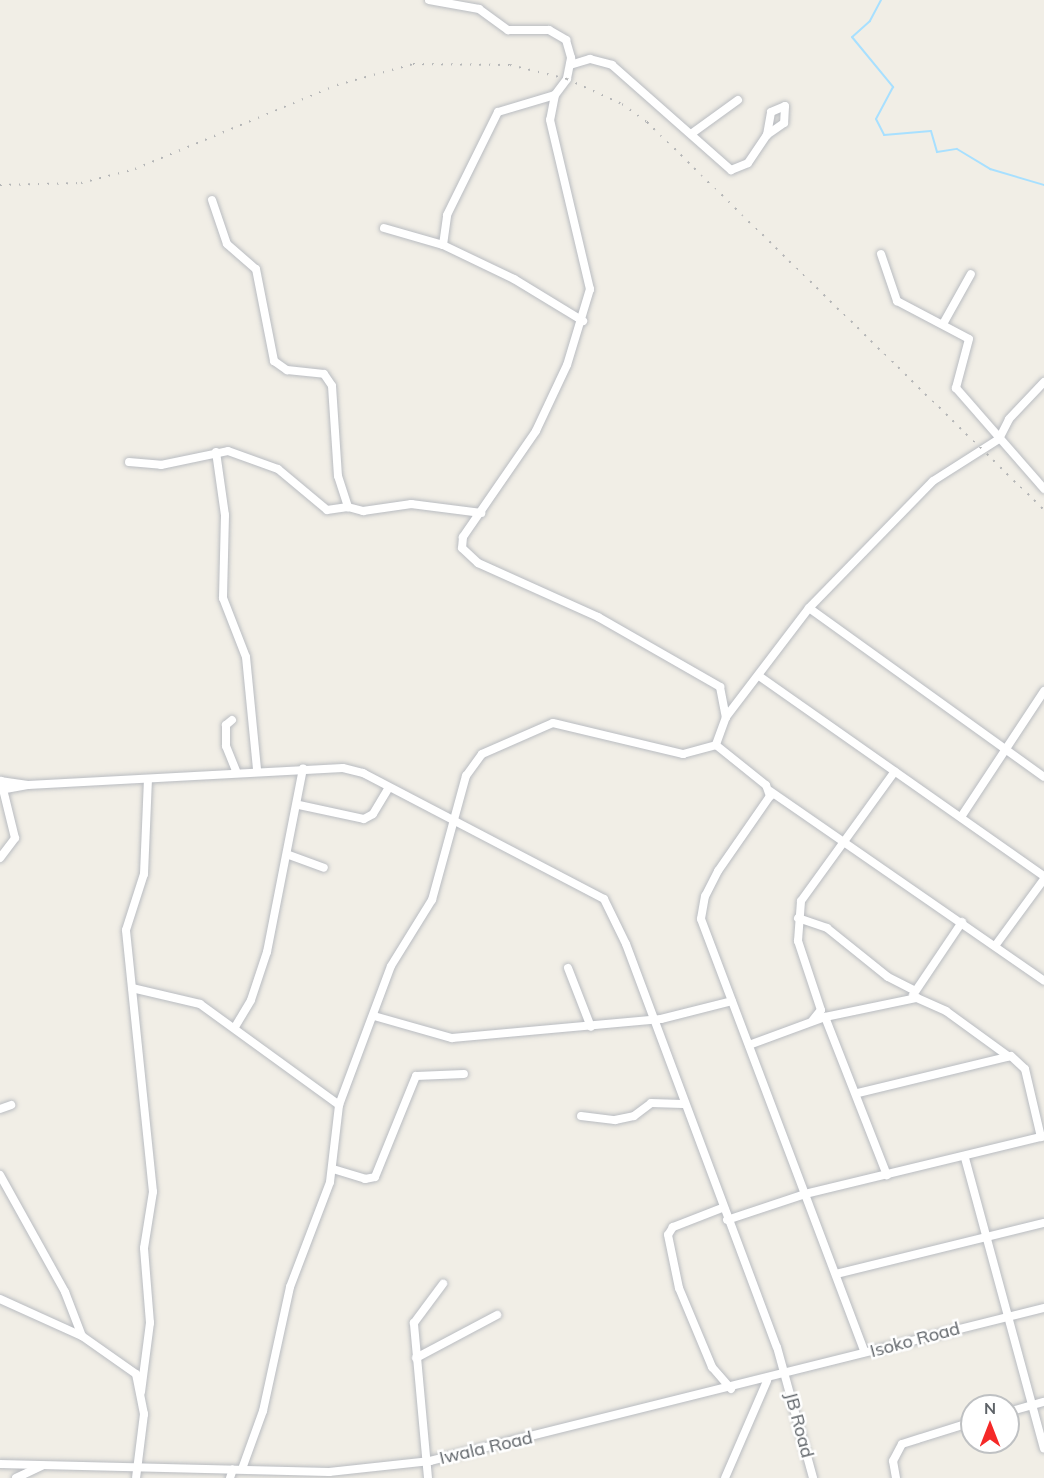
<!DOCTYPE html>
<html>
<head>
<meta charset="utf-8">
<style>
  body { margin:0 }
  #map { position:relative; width:1044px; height:1478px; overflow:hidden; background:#f1eee6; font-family:Mulish,sans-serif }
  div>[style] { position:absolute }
  .stream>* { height:2px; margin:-1px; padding:0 1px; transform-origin:1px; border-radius:1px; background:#a8e0ff }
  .roads { filter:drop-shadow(0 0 2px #b9bcc1) drop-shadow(0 0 2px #b9bcc1) }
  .minor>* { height:8px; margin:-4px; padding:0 4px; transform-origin:4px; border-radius:4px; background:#fff }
  .rail>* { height:2px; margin-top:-1px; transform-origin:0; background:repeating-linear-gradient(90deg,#b5b6b7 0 1.5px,transparent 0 9.5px) }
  span { translate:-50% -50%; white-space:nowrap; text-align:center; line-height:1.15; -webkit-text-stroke:5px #fff; paint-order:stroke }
  .street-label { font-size:18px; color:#5e6368 }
  .north { position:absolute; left:960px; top:1394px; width:60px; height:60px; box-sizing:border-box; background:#fff; border:2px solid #bfc1c3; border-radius:50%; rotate:0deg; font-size:16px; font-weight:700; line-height:24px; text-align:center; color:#5e6368 }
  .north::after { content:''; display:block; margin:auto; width:21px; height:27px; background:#f52928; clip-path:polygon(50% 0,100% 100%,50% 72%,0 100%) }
</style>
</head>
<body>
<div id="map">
  <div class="stream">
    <div style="left:881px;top:0;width:24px;rotate:118deg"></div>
    <div style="left:870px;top:21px;width:24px;rotate:138deg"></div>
    <div style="left:852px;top:37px;width:65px;rotate:50.6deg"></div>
    <div style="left:893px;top:87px;width:36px;rotate:118deg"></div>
    <div style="left:876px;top:119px;width:18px;rotate:63deg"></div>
    <div style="left:884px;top:135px;width:47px;rotate:-4.9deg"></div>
    <div style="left:931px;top:131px;width:22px;rotate:74deg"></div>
    <div style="left:937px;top:152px;width:20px;rotate:-9deg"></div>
    <div style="left:957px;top:149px;width:39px;rotate:31deg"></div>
    <div style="left:990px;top:169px;width:56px;rotate:16.5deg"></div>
  </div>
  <div class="roads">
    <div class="minor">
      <div style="left:429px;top:0;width:51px;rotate:10.2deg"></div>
      <div style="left:479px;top:9px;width:36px;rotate:36deg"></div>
      <div style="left:508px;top:30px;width:41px"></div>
      <div style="left:549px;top:30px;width:20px;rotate:30deg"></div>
      <div style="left:566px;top:40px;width:19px;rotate:74deg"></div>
      <div style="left:571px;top:58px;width:21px;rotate:101deg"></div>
      <div style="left:567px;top:79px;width:20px;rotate:127deg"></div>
      <div style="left:555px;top:95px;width:25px;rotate:101deg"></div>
      <div style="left:550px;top:120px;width:174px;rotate:76.7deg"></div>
      <div style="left:590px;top:289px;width:79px;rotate:106.8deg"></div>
      <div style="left:567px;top:365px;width:73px;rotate:115.2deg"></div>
      <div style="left:536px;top:431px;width:129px;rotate:124.6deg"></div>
      <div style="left:463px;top:537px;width:11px;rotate:95deg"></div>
      <div style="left:462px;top:548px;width:22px;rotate:43deg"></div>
      <div style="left:478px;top:563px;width:132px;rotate:24.2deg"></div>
      <div style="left:598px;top:617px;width:141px;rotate:29.8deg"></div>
      <div style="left:720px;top:687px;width:31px;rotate:79deg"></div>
      <div style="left:726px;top:717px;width:30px;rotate:110deg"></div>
      <div style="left:716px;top:745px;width:64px;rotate:38.7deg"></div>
      <div style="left:766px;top:785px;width:12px;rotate:70deg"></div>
      <div style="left:770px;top:796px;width:91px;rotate:124.7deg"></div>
      <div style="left:718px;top:871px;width:28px;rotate:117deg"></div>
      <div style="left:705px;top:896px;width:23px;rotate:100deg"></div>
      <div style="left:701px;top:919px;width:463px;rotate:69.3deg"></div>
      <div style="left:570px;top:65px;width:21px;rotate:-17deg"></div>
      <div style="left:590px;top:59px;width:23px;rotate:15deg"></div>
      <div style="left:612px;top:65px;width:159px;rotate:41.4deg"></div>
      <div style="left:731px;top:170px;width:18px;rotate:-22deg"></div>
      <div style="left:748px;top:163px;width:34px;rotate:-56deg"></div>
      <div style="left:767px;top:135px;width:23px;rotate:-80deg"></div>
      <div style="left:771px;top:112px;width:15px;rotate:-23deg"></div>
      <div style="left:785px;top:106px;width:17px;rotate:93deg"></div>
      <div style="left:784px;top:123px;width:21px;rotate:145deg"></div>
      <div style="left:691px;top:134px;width:58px;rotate:-35.9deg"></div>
      <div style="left:212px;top:200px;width:46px;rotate:71.2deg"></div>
      <div style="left:227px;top:244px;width:38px;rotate:41deg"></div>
      <div style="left:256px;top:269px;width:94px;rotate:78.9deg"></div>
      <div style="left:274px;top:361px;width:16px;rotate:35deg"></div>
      <div style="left:287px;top:370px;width:37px;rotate:6deg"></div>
      <div style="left:324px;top:374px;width:14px;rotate:56deg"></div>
      <div style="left:332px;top:386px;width:90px;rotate:86.2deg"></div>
      <div style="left:338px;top:476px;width:33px;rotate:72deg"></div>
      <div style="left:348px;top:507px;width:16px;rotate:15deg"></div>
      <div style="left:363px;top:511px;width:49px;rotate:-8.3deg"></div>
      <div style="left:411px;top:504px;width:71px;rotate:7.3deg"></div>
      <div style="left:384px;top:228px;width:61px;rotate:16.1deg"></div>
      <div style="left:443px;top:245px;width:79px;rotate:25.6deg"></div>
      <div style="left:514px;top:279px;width:81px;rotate:31.3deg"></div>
      <div style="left:443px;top:245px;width:30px;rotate:-82deg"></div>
      <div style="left:447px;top:215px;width:115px;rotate:-63.7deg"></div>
      <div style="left:498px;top:112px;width:59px;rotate:-16.6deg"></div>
      <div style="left:881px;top:254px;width:50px;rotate:71.2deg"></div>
      <div style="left:897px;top:301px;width:81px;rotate:27.8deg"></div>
      <div style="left:969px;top:339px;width:51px;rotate:104.9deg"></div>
      <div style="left:956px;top:388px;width:134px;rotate:48.9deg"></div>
      <div style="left:943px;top:324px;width:57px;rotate:-60.8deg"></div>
      <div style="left:216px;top:452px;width:64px;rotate:81.9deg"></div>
      <div style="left:225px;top:515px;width:83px;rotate:91.4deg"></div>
      <div style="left:223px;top:598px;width:63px;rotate:68.7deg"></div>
      <div style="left:246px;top:657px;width:114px;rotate:84.4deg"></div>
      <div style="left:129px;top:462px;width:32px;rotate:5deg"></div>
      <div style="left:161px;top:465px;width:68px;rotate:-11.8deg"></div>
      <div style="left:228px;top:451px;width:53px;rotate:19.8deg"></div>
      <div style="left:278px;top:469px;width:64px;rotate:39.9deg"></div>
      <div style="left:327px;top:510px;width:21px;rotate:-8deg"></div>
      <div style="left:809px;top:608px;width:289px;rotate:35.7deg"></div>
      <div style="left:759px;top:676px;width:348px;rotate:35.1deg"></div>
      <div style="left:726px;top:717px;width:137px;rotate:-52.7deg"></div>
      <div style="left:809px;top:608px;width:177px;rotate:-45.7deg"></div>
      <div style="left:933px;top:481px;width:78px;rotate:-32.5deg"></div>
      <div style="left:999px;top:439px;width:22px;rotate:-63deg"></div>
      <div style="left:1009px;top:419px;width:51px;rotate:-46.6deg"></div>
      <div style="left:232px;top:720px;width:8px;rotate:140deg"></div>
      <div style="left:226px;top:725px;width:21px;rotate:90deg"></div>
      <div style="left:226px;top:746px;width:27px;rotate:68deg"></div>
      <div style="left:0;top:781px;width:28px;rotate:8deg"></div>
      <div style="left:28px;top:785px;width:315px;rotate:-3.1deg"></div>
      <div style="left:343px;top:768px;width:21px;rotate:14deg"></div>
      <div style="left:363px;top:773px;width:272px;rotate:27.6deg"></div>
      <div style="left:604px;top:899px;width:50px;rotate:63.9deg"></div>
      <div style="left:626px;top:944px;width:430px;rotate:69.5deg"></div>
      <div style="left:777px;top:1347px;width:136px;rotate:74.6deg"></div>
      <div style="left:0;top:790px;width:28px;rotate:-10deg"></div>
      <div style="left:770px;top:791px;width:333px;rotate:34.7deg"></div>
      <div style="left:299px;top:805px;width:66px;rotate:12.2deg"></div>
      <div style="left:364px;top:819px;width:10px;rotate:-29deg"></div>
      <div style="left:373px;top:814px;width:31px;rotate:-59deg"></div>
      <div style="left:961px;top:817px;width:151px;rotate:-56.6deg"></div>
      <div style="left:289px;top:855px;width:37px;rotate:20deg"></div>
      <div style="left:0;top:858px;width:25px;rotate:-53deg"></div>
      <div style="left:15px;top:838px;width:59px;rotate:-103.8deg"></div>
      <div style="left:798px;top:918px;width:31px;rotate:19deg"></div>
      <div style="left:827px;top:928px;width:78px;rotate:38.8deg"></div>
      <div style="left:888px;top:977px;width:30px;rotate:27deg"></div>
      <div style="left:995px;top:946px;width:83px;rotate:-53.8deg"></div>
      <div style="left:568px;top:968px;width:63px;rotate:68.7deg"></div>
      <div style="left:132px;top:988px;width:70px;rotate:13.2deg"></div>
      <div style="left:200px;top:1004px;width:172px;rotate:36deg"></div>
      <div style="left:913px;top:995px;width:88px;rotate:-56.1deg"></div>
      <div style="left:374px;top:1016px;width:81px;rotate:15.8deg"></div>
      <div style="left:452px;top:1038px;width:210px;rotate:-5.2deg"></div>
      <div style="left:661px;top:1019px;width:73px;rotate:-14.2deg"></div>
      <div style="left:825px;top:1017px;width:170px;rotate:68.6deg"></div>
      <div style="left:812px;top:1021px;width:14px;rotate:-51deg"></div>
      <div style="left:821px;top:1010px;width:73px;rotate:-108.4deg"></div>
      <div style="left:798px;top:941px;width:40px;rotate:-85.7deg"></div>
      <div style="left:801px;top:901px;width:160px;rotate:-54.1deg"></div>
      <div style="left:235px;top:1027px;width:31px;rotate:-59deg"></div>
      <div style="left:251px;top:1000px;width:51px;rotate:-71.6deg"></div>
      <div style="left:267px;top:952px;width:187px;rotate:-78.9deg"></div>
      <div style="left:749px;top:1045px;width:81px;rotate:-20.2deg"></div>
      <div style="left:825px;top:1017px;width:94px;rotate:-11.7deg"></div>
      <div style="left:917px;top:998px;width:32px;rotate:24deg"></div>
      <div style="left:946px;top:1011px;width:77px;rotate:36deg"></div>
      <div style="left:858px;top:1093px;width:157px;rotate:-13.6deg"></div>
      <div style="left:1011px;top:1056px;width:19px;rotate:43deg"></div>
      <div style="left:1025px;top:1069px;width:70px;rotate:76.8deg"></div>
      <div style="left:0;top:1109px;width:12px;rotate:-20deg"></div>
      <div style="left:581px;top:1116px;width:34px;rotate:7deg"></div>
      <div style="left:615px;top:1120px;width:19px;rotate:-12deg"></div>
      <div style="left:634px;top:1116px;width:21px;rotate:-37deg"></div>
      <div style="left:651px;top:1103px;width:32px;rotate:2deg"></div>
      <div style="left:965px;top:1158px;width:301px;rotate:74.8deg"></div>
      <div style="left:333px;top:1169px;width:34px;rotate:17deg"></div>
      <div style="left:365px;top:1179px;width:10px;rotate:-11deg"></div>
      <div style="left:375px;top:1177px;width:109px;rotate:-67.9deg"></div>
      <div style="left:416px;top:1076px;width:48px;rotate:-2.4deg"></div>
      <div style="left:0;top:1175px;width:134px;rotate:60.9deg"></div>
      <div style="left:65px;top:1292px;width:47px;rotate:68.9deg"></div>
      <div style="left:722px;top:1208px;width:53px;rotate:158.8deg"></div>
      <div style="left:673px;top:1227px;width:9px;rotate:122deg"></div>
      <div style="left:668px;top:1235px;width:54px;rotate:78.3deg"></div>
      <div style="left:679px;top:1288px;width:86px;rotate:67.3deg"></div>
      <div style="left:712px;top:1367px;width:29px;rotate:49deg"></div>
      <div style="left:727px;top:1220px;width:82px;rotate:-18.4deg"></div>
      <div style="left:805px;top:1194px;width:246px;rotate:-13.6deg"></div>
      <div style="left:836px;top:1274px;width:214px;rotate:-13.8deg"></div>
      <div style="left:0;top:1299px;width:90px;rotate:24.3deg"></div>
      <div style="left:82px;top:1336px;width:66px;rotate:35.1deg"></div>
      <div style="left:136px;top:1374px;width:41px;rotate:78.7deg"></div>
      <div style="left:144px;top:1414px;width:64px;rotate:97.1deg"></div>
      <div style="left:416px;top:1358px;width:92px;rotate:-28deg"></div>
      <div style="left:141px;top:1392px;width:70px;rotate:-82.6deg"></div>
      <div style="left:150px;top:1323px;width:75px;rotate:-94.6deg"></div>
      <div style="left:144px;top:1248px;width:57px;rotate:-80.9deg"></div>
      <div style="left:153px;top:1192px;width:263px;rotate:-95.9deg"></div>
      <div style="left:126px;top:930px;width:59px;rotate:-72.2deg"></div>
      <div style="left:144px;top:874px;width:94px;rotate:-87.6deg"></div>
      <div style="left:1008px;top:1412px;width:37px;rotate:-16deg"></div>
      <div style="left:0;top:1464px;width:329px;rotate:1.4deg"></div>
      <div style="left:329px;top:1472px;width:102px;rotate:-6.2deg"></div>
      <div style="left:430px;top:1461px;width:633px;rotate:-13.99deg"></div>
      <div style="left:242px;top:1469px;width:62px;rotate:-70.1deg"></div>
      <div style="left:263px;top:1411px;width:127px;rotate:-77.7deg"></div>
      <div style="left:290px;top:1287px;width:112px;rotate:-69.1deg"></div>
      <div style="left:330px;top:1182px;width:78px;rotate:-83.3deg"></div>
      <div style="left:339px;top:1105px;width:148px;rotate:-69.5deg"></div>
      <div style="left:391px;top:966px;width:78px;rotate:-58.2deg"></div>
      <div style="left:432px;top:900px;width:129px;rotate:-74.7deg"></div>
      <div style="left:466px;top:776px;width:27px;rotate:-54deg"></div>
      <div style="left:482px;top:754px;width:77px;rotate:-23.6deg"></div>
      <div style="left:553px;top:723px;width:134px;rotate:13.4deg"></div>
      <div style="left:683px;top:754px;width:34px;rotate:-15deg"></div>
      <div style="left:16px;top:1478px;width:29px;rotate:-25deg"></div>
      <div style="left:230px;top:1478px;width:9px;rotate:-72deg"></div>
      <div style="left:428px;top:1478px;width:156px;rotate:-95.2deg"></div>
      <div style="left:414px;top:1323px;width:49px;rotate:-53.4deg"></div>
      <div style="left:725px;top:1478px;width:106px;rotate:-66.6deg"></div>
      <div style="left:896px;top:1478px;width:17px;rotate:-100deg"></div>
      <div style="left:893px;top:1461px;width:19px;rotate:-62deg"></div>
      <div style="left:902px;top:1444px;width:73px;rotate:-17.4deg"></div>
    </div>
  </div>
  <div class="rail">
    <div style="left:0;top:185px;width:81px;rotate:-1.4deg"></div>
    <div style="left:81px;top:183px;width:56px;rotate:-14.5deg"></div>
    <div style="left:135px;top:169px;width:219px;rotate:-22.6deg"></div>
    <div style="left:337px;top:85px;width:79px;rotate:-15.4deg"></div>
    <div style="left:413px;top:64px;width:97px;rotate:0.6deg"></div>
    <div style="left:510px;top:65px;width:59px;rotate:13.8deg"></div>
    <div style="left:567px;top:79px;width:60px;rotate:24.4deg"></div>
    <div style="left:622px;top:104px;width:31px;rotate:36deg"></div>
    <div style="left:647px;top:122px;width:555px;rotate:44.34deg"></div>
  </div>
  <div class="street-label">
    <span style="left:915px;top:1340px;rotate:-15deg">Isoko Road</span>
    <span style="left:799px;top:1425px;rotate:75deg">JB Road</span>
    <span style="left:486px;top:1448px;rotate:-13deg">Iwala Road</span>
  </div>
  <div class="north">N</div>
</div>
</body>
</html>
